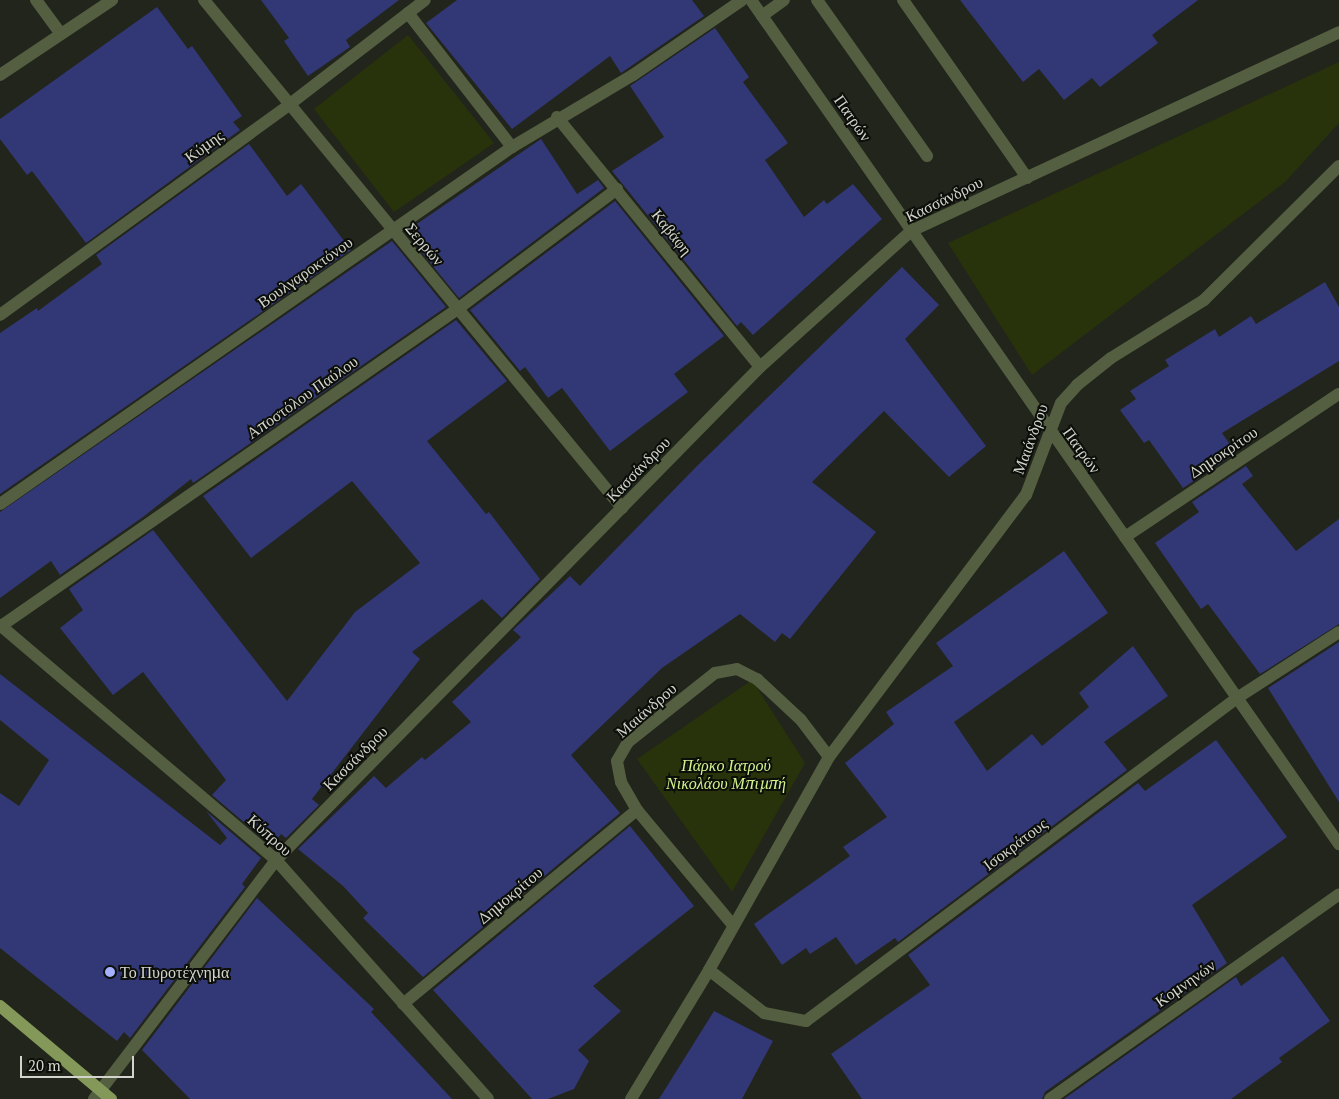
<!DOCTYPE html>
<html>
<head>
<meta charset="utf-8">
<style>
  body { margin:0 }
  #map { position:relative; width:1339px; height:1099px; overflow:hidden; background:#22251b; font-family:"PT Serif",serif }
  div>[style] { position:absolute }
  .green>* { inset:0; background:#28330b }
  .building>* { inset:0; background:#323775 }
  .minor>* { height:12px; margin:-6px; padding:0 6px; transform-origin:6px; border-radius:6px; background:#545e41 }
  .major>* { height:12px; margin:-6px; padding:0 6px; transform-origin:6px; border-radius:6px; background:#84985a }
  .dots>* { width:14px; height:14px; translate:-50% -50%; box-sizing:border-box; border:2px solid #0c0e09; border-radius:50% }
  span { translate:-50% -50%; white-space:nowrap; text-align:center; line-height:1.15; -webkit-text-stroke:4px #0c0e09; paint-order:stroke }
  .street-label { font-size:16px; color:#d2d4cd }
  .park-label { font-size:16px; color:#d2f38c; font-style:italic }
  .poi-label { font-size:16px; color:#d2d4cd }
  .left { translate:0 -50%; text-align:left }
  .scale { position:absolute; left:20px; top:1056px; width:114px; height:22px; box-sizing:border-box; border:2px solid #d2d4cd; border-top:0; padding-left:6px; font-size:15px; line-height:18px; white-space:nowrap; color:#d2d4cd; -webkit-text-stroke:4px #0c0e09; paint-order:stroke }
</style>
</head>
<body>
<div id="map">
  <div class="green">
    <div style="clip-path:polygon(408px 35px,494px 143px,394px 212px,314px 109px)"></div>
    <div style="clip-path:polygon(1339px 62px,1339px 123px,1285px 182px,1032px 375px,948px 243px)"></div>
    <div style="clip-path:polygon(752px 680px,805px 763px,732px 892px,637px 759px)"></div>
  </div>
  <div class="building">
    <div style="clip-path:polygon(261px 0,399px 0,346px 40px,350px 47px,308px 76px,284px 41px,289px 38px)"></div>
    <div style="clip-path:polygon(457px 0,692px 0,704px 16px,621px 73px,610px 56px,512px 129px,426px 23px)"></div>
    <div style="clip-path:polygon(960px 0,1198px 0,1152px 35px,1158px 43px,1100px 87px,1092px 78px,1064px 100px,1039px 69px,1023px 82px)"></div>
    <div style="clip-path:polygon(157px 7px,188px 49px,192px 46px,242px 116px,233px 122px,240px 130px,86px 243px,32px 171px,27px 175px,0 139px,0 119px)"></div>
    <div style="clip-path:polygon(715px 28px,749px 77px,743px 82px,788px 143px,765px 160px,804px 217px,824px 200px,827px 204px,853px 184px,882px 219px,753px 335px,741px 322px,737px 326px,612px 171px,664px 137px,630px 86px)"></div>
    <div style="clip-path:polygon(541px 139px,577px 194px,598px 180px,604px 188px,459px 298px,405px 232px)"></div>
    <div style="clip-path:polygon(249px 144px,287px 196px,301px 184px,351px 250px,0 494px,0 333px,37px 308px,38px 311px,102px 264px,96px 255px)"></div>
    <div style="clip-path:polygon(615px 201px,724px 336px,674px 374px,688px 392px,610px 451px,562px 388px,548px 398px,525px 367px,520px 371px,470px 310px)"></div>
    <div style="clip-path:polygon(392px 241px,446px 307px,193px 483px,191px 479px,143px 517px,60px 575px,51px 561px,0 598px,0 512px)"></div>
    <div style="clip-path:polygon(902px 267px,939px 305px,905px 339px,986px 446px,949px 477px,884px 411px,812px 482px,876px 532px,790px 639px,782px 633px,775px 642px,740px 614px,662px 668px,571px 755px,620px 813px,423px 977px,363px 918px,368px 913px,343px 886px,298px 849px,374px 776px,386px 788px,422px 757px,425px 760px,471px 722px,452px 702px,521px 637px,513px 630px,570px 576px,580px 586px,696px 467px)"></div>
    <div style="clip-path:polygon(1325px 282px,1339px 307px,1339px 361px,1222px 433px,1236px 453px,1183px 488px,1149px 440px,1144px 443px,1120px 410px,1136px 399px,1130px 391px,1169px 366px,1165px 360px,1215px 329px,1219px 337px,1251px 316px,1256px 324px)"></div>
    <div style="clip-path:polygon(456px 320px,507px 381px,427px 441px,486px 514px,489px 512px,540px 579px,502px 618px,482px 599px,412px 652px,420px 659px,312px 799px,319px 805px,286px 838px,281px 834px,272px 846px,212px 795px,226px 780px,143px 672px,113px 695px,60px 628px,83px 610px,69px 589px,153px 530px,287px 701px,355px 612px,420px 563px,352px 481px,251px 558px,203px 496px)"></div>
    <div style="clip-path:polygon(1246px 466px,1253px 476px,1242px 484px,1296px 551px,1339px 519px,1339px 624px,1260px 674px,1208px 604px,1201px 609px,1155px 543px,1199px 512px,1192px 502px)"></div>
    <div style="clip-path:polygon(1064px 551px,1108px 613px,954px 722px,987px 771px,1032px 734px,1042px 746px,1089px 707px,1079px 693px,1133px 646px,1168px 696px,1104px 742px,1127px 770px,898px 942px,895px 938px,856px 965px,836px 937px,810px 954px,806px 948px,782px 965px,754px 924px,850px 856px,843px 847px,887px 817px,845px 763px,894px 724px,886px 712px,953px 666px,936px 643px)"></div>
    <div style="clip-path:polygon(1339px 642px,1339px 802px,1268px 688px)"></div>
    <div style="clip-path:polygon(0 674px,220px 845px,227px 838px,206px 811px,261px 858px,242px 884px,245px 887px,130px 1038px,124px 1032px,117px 1041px,0 948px,0 793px,19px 806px,49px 760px,0 720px)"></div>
    <div style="clip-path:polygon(1216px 740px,1287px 837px,1192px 905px,1227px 963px,1045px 1092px,1042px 1099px,862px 1099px,831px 1054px,930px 985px,908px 955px,1138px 783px,1145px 791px)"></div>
    <div style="clip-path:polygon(630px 826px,694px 906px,593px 986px,621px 1011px,578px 1050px,589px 1061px,574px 1089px,548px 1099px,532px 1099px,433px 990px)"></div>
    <div style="clip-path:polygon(257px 898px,374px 1009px,371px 1012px,452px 1099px,190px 1099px,142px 1050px)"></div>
    <div style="clip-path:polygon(1283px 956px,1330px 1021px,1279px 1058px,1282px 1062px,1231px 1099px,1064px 1099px,1236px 977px,1241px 986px)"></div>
    <div style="clip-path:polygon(714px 1011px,773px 1041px,742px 1099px,659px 1099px)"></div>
  </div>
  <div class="minor">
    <div style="left:36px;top:0;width:42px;rotate:53.7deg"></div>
    <div style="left:204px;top:0;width:658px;rotate:50.55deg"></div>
    <div style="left:751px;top:0;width:1029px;rotate:55.14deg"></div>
    <div style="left:817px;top:0;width:191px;rotate:54.8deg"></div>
    <div style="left:903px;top:0;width:217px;rotate:55.1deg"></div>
    <div style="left:408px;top:13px;width:170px;rotate:52.2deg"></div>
    <div style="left:762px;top:16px;width:27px;rotate:-36deg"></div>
    <div style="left:0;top:75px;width:135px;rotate:-33.8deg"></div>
    <div style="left:557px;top:117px;width:322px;rotate:50.9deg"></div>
    <div style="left:0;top:315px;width:359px;rotate:-36deg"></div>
    <div style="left:290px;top:104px;width:170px;rotate:-37.6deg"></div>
    <div style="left:0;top:504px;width:624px;rotate:-34.89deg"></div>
    <div style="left:512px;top:147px;width:141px;rotate:-30.8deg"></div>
    <div style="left:633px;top:75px;width:132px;rotate:-34.5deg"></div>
    <div style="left:1125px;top:537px;width:257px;rotate:-33.8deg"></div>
    <div style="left:0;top:625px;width:362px;rotate:40.4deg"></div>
    <div style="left:276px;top:860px;width:319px;rotate:48.4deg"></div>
    <div style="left:1px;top:626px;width:558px;rotate:-34.77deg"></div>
    <div style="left:459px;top:308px;width:198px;rotate:-37deg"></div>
    <div style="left:732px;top:924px;width:148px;rotate:-129.8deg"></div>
    <div style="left:637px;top:810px;width:32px;rotate:-120deg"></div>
    <div style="left:621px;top:782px;width:21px;rotate:-101deg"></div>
    <div style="left:617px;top:761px;width:22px;rotate:-60deg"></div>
    <div style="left:628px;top:742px;width:111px;rotate:-38.4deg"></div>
    <div style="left:715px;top:673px;width:22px;rotate:-10deg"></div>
    <div style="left:737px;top:669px;width:22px;rotate:27deg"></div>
    <div style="left:757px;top:679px;width:60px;rotate:43deg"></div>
    <div style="left:801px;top:720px;width:46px;rotate:52.9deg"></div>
    <div style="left:709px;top:970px;width:70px;rotate:38deg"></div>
    <div style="left:764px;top:1013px;width:43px;rotate:10.8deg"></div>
    <div style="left:806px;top:1021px;width:539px;rotate:-36.85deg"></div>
    <div style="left:1237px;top:698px;width:121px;rotate:-32.9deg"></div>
    <div style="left:403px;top:1004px;width:304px;rotate:-39.7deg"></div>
    <div style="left:94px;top:1099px;width:300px;rotate:-52.7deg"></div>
    <div style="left:276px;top:860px;width:691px;rotate:-45.53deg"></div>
    <div style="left:760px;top:367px;width:203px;rotate:-42deg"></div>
    <div style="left:911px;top:231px;width:472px;rotate:-24.9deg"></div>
    <div style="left:631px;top:1099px;width:151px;rotate:-58.8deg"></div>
    <div style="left:709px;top:970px;width:244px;rotate:-60.6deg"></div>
    <div style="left:829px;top:757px;width:328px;rotate:-53.1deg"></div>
    <div style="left:1026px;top:495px;width:98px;rotate:-69.2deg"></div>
    <div style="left:1061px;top:403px;width:24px;rotate:-48deg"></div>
    <div style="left:1077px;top:385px;width:43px;rotate:-38.5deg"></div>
    <div style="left:1111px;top:358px;width:110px;rotate:-31.9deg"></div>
    <div style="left:1204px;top:300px;width:190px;rotate:-44.8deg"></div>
    <div style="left:1050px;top:1099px;width:354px;rotate:-35.3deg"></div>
  </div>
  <div class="major">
    <div style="left:0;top:1006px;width:145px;rotate:40deg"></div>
  </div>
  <div class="dots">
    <div style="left:110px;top:972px;background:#a5b1fc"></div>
  </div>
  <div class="street-label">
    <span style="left:853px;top:118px;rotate:55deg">Πατρών</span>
    <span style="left:204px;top:146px;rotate:-36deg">Κύμης</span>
    <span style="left:944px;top:199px;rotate:-26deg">Κασσάνδρου</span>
    <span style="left:672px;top:232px;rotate:51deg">Καβάφη</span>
    <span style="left:425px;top:244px;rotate:50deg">Σερρών</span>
    <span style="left:305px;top:272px;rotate:-35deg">Βουλγαροκτόνου</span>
    <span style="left:302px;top:397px;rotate:-35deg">Αποστόλου Παύλου</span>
    <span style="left:1030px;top:439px;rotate:-70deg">Μαιάνδρου</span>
    <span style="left:1082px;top:450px;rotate:54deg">Πατρών</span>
    <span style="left:1223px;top:452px;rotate:-34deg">Δημοκρίτου</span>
    <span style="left:638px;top:469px;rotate:-46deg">Κασσάνδρου</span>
    <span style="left:646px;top:710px;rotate:-41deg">Μαιάνδρου</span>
    <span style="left:355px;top:758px;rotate:-45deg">Κασσάνδρου</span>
    <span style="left:270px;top:835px;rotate:42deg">Κύπρου</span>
    <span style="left:1015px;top:844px;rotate:-37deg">Ισοκράτους</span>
    <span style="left:510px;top:895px;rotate:-40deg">Δημοκρίτου</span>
    <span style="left:1185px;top:983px;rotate:-35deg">Κομνηνών</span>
  </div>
  <div class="park-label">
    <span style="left:726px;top:774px">Πάρκο Ιατρού<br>Νικολάου Μπιμπή</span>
  </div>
  <div class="poi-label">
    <span class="left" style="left:120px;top:972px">Το Πυροτέχνημα</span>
  </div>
  <div class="scale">20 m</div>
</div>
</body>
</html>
